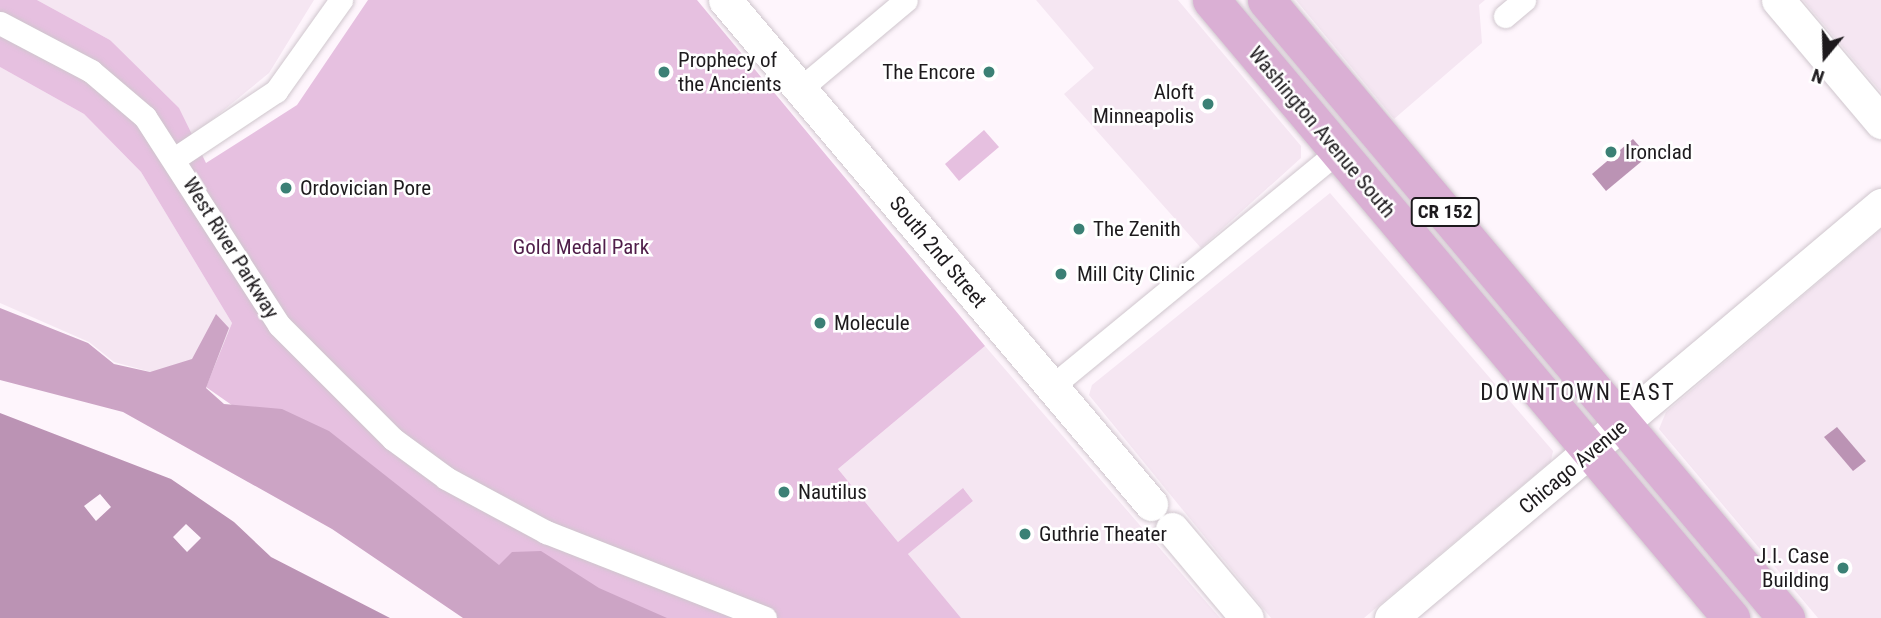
<!DOCTYPE html>
<html>
<head>
<meta charset="utf-8">
<style>
  body { margin:0 }
  #map { position:relative; width:1881px; height:618px; overflow:hidden; background:#fef5fc; font-family:"Roboto Condensed",sans-serif }
  div>[style] { position:absolute }
  .built>* { inset:0; background:#f5e6f2 }
  .green>* { inset:0; background:#e6c0e0 }
  .forest>* { inset:0; background:#cca4c5 }
  .water>* { inset:0; background:#bb93b4 }
  .roads { filter:drop-shadow(0 0 2px #cfc6cd) drop-shadow(0 0 2px #cfc6cd) }
  .street>* { height:23px; margin:-11.5px; padding:0 11.5px; transform-origin:11.5px; border-radius:11.5px; background:#fff }
  .secondary>* { height:33px; margin:-16.5px; padding:0 16.5px; transform-origin:16.5px; border-radius:16.5px; background:#fff }
  .primary>* { height:37px; margin:-18.5px; padding:0 18.5px; transform-origin:18.5px; border-radius:18.5px; background:#daafd4 }
  .dots>* { width:19px; height:19px; translate:-50% -50%; box-sizing:border-box; border:4px solid #fff; border-radius:50% }
  span { translate:-50% -50%; white-space:nowrap; text-align:center; line-height:1.15; -webkit-text-stroke:5px #fff; paint-order:stroke }
  .shield-label span { padding:2px 5px; background:#fff; border:2px solid; border-radius:5px; -webkit-text-stroke-width:0 }
  .shield-label { font-size:19px; color:#1d1a1d; font-weight:700 }
  .poi-label { font-size:21px; color:#1d1a1d }
  .left { translate:0 -50%; text-align:left }
  .right { translate:-100% -50%; text-align:right }
  .street-label { font-size:21px; color:#1d1a1d }
  .park-label { font-size:21px; color:#501e4a }
  .neighbourhood-label { font-size:23px; color:#1d1a1d; letter-spacing:2px }
  .north { position:absolute; left:1790px; top:21px; width:70px; height:70px; -webkit-text-stroke:5px #fff; paint-order:stroke; rotate:199deg; font-size:19px; font-weight:700; line-height:28px; text-align:center; color:#1d1a1d }
  .north::after { content:''; display:block; margin:auto; width:24px; height:32px; background:#1d1a1d; clip-path:polygon(50% 0,100% 100%,50% 72%,0 100%) }
</style>
</head>
<body>
<div id="map">
  <div class="built">
    <div style="clip-path:polygon(37px 0,314px 0,269px 73px,192px 136px,110px 40px)"></div>
    <div style="clip-path:polygon(1036px 0,1178px 0,1301px 146px,1301px 158px,1201px 248px,1064px 94px,1094px 68px)"></div>
    <div style="clip-path:polygon(1296px 0,1485px 0,1479px 5px,1482px 43px,1394px 119px)"></div>
    <div style="clip-path:polygon(1803px 0,1881px 0,1881px 92px)"></div>
    <div style="clip-path:polygon(0 67px,84px 114px,141px 172px,232px 323px,206px 387px,114px 362px,89px 342px,0 303px)"></div>
    <div style="clip-path:polygon(1330px 193px,1553px 451px,1551px 461px,1364px 618px,1271px 618px,1089px 395px,1092px 385px)"></div>
    <div style="clip-path:polygon(1881px 229px,1881px 618px,1818px 618px,1659px 429px,1666px 412px)"></div>
    <div style="clip-path:polygon(985px 346px,1220px 618px,961px 618px,908px 554px,973px 501px,964px 489px,898px 542px,838px 469px)"></div>
  </div>
  <div class="green">
    <div style="clip-path:polygon(0 0,37px 0,110px 40px,179px 108px,206px 163px,297px 105px,368px 0,697px 0,985px 346px,838px 469px,898px 542px,963px 488px,973px 501px,908px 554px,961px 618px,537px 618px,206px 387px,232px 323px,141px 172px,84px 114px,0 67px)"></div>
    <div style="clip-path:polygon(984px 130px,999px 147px,959px 181px,945px 164px)"></div>
  </div>
  <div class="forest">
    <div style="clip-path:polygon(0 308px,88px 343px,114px 364px,150px 372px,192px 359px,216px 314px,229px 328px,206px 388px,224px 404px,282px 409px,329px 431px,499px 565px,512px 552px,541px 551px,599px 588px,667px 618px,463px 618px,332px 529px,123px 412px,0 380px)"></div>
  </div>
  <div class="water">
    <div style="clip-path:polygon(1633px 139px,1648px 156px,1606px 191px,1592px 174px)"></div>
    <div style="clip-path:polygon(evenodd,0 413px,171px 479px,234px 522px,271px 557px,390px 618px,0 618px,0 413px,100px 494px,111px 507px,96px 521px,84px 506px,100px 494px,0 413px,186px 524px,201px 538px,187px 552px,173px 537px,186px 524px)"></div>
    <div style="clip-path:polygon(1837px 427px,1866px 461px,1853px 471px,1824px 437px)"></div>
  </div>
  <div class="roads">
    <div class="street">
      <div style="left:1505px;top:16px;width:25px;rotate:-40deg"></div>
      <div style="left:0;top:23px;width:103px;rotate:27.8deg"></div>
      <div style="left:91px;top:71px;width:71px;rotate:40.4deg"></div>
      <div style="left:145px;top:117px;width:247px;rotate:57.2deg"></div>
      <div style="left:279px;top:325px;width:161px;rotate:45deg"></div>
      <div style="left:393px;top:439px;width:66px;rotate:36.3deg"></div>
      <div style="left:446px;top:478px;width:114px;rotate:28.4deg"></div>
      <div style="left:546px;top:532px;width:235px;rotate:21.4deg"></div>
      <div style="left:800px;top:89px;width:138px;rotate:-40deg"></div>
      <div style="left:174px;top:159px;width:123px;rotate:-33.7deg"></div>
      <div style="left:276px;top:91px;width:112px;rotate:-54.5deg"></div>
      <div style="left:1051px;top:387px;width:372px;rotate:-39.4deg"></div>
    </div>
    <div class="secondary">
      <div style="left:725px;top:0;width:660px;rotate:49.79deg"></div>
      <div style="left:1778px;top:0;width:160px;rotate:49.8deg"></div>
      <div style="left:1172px;top:529px;width:116px;rotate:49.9deg"></div>
      <div style="left:1391px;top:618px;width:641px;rotate:-40.13deg"></div>
    </div>
    <div class="primary">
      <div style="left:1211px;top:0;width:808px;rotate:49.92deg"></div>
      <div style="left:1266px;top:0;width:808px;rotate:49.92deg"></div>
    </div>
  </div>
  <div class="dots">
    <div style="left:664px;top:72px;background:#3b8075"></div>
    <div style="left:989px;top:72px;background:#3b8075"></div>
    <div style="left:1208px;top:104px;background:#3b8075"></div>
    <div style="left:1611px;top:152px;background:#3b8075"></div>
    <div style="left:286px;top:188px;background:#3b8075"></div>
    <div style="left:1079px;top:229px;background:#3b8075"></div>
    <div style="left:1061px;top:274px;background:#3b8075"></div>
    <div style="left:820px;top:323px;background:#3b8075"></div>
    <div style="left:784px;top:492px;background:#3b8075"></div>
    <div style="left:1025px;top:534px;background:#3b8075"></div>
    <div style="left:1843px;top:568px;background:#3b8075"></div>
  </div>
  <div class="shield-label">
    <span style="left:1445px;top:212px">CR 152</span>
  </div>
  <div class="poi-label">
    <span class="left" style="left:678px;top:72px">Prophecy of<br>the Ancients</span>
    <span class="right" style="left:975px;top:72px">The Encore</span>
    <span class="right" style="left:1194px;top:104px">Aloft<br>Minneapolis</span>
    <span class="left" style="left:1625px;top:152px">Ironclad</span>
    <span class="left" style="left:300px;top:188px">Ordovician Pore</span>
    <span class="left" style="left:1093px;top:229px">The Zenith</span>
    <span class="left" style="left:1077px;top:274px">Mill City Clinic</span>
    <span class="left" style="left:834px;top:323px">Molecule</span>
    <span class="left" style="left:798px;top:492px">Nautilus</span>
    <span class="left" style="left:1039px;top:534px">Guthrie Theater</span>
    <span class="right" style="left:1829px;top:568px">J.I. Case<br>Building</span>
  </div>
  <div class="street-label">
    <span style="left:1322px;top:132px;rotate:50deg">Washington Avenue South</span>
    <span style="left:231px;top:248px;rotate:58deg">West River Parkway</span>
    <span style="left:938px;top:252px;rotate:50deg">South 2nd Street</span>
    <span style="left:1573px;top:467px;rotate:-40deg">Chicago Avenue</span>
  </div>
  <div class="park-label">
    <span style="left:581px;top:247px">Gold Medal Park</span>
  </div>
  <div class="neighbourhood-label">
    <span style="left:1578px;top:393px">DOWNTOWN EAST</span>
  </div>
  <div class="north">N</div>
</div>
</body>
</html>
